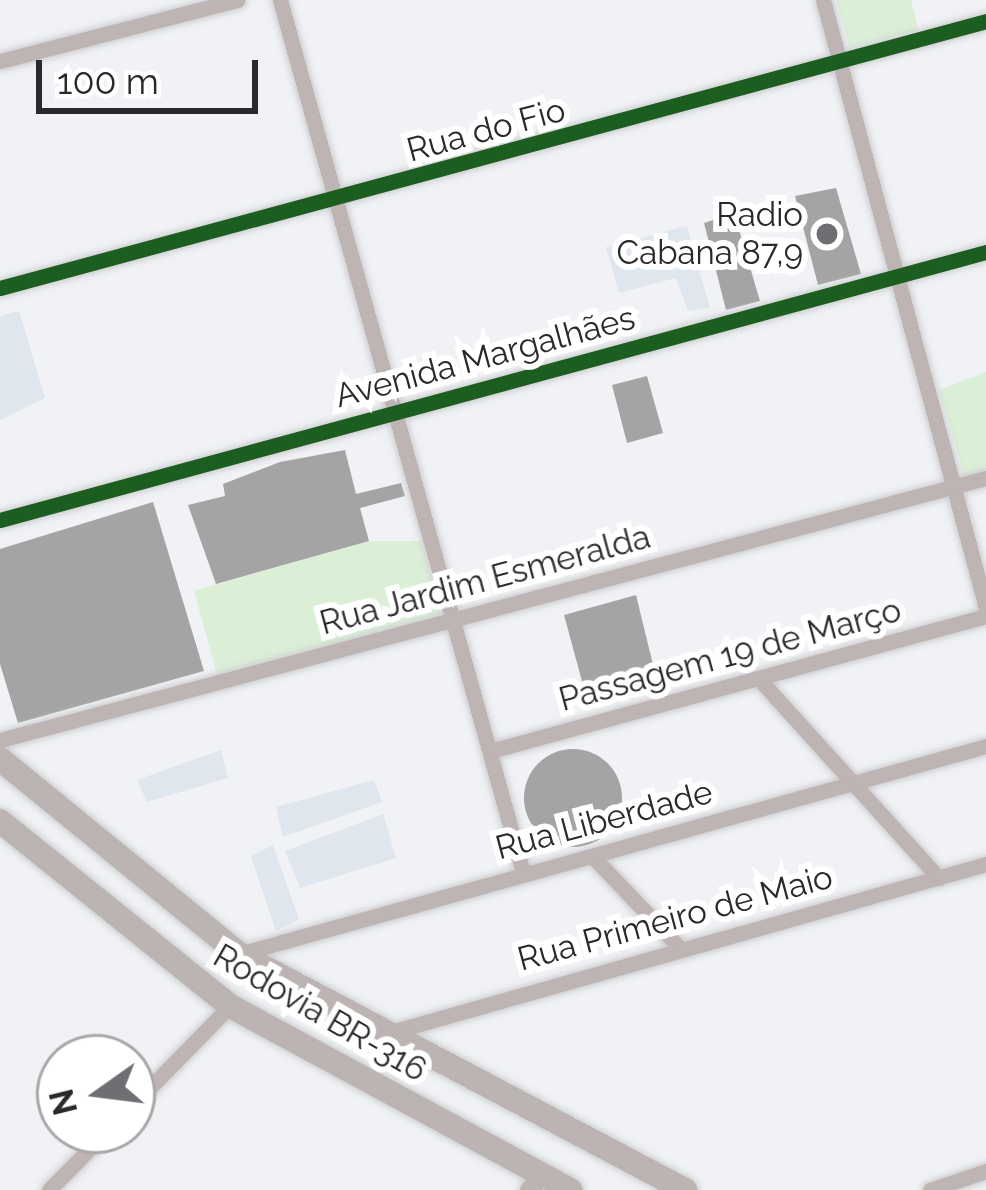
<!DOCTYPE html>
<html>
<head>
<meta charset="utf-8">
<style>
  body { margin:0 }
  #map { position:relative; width:986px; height:1190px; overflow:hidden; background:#f0f2f5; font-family:Raleway,sans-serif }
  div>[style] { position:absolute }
  .built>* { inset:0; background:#e0e6ee }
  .green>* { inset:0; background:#dbefd7 }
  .building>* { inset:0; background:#a5a4a5 }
  .round { border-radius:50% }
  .roads { filter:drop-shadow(0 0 3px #cdced0) drop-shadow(0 0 3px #cdced0) }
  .minor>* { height:15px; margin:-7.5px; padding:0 7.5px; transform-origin:7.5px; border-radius:7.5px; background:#bdb4b3 }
  .tertiary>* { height:18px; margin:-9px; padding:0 9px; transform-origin:9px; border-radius:9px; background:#bdb4b3 }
  .trunk>* { height:24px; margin:-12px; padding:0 12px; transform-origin:12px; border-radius:12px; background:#bbb4b2 }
  .cycleway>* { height:15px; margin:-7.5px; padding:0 7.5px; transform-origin:7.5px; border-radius:7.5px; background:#1b5e20 }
  .dots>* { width:33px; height:33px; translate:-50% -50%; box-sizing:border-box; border:6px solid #fff; border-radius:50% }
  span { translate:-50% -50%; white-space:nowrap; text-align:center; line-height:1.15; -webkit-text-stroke:12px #fff; paint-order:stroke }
  .street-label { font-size:33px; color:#27292b }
  .poi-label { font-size:33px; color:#27292b }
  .right { translate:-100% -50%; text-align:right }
  .north { position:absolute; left:36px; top:1034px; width:120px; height:120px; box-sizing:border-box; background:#fff; border:3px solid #a9a9aa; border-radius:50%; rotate:256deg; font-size:33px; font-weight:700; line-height:48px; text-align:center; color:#27292b }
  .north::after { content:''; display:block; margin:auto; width:42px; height:54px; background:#6d6f72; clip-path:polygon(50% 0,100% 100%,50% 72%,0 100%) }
  .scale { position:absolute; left:36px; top:60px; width:222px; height:54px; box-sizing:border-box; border:6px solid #27292b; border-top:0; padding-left:15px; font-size:36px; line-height:42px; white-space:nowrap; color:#27292b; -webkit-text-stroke:9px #fff; paint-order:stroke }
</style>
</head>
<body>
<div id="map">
  <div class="built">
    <div style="clip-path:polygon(687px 226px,710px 308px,688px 311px,676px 278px,619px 293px,606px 247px)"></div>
    <div style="clip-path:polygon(19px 311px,45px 398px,0 420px,0 316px)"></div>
    <div style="clip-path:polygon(221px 750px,228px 778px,147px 802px,137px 780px)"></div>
    <div style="clip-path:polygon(374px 780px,382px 802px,283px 837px,276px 807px)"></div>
    <div style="clip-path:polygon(383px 814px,396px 858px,300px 888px,285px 851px)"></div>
    <div style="clip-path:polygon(273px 845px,299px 919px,276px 931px,251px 856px)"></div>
  </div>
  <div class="green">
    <div style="clip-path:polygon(836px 0,911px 0,919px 30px,850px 48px)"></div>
    <div style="clip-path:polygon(986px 372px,986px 475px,966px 481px,939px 390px)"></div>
    <div style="clip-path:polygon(369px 541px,421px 541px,442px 616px,217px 674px,194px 591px)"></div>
  </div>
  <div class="building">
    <div style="clip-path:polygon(836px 188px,861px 274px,818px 285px,795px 196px)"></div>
    <div style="clip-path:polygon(734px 213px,760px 301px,726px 310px,704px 223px)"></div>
    <div style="clip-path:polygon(647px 376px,663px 433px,627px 443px,612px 385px)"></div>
    <div style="clip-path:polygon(345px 450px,356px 494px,401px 483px,405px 496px,360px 508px,369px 541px,216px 584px,188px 505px,225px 496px,223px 484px,280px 462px)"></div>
    <div style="clip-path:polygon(153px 502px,204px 671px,18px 723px,0 664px,0 549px)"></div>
    <div style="clip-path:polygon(636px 595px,656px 677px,586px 696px,564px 615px)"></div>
    <div class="round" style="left:524px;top:749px;width:98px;height:98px"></div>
  </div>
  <div class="roads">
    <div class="minor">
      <div style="left:280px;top:0;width:905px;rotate:74.43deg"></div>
      <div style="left:823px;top:0;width:629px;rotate:74.99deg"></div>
      <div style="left:0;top:61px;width:245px;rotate:-14.4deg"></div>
      <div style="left:0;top:288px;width:1022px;rotate:-15.15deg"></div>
      <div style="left:0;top:520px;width:1022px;rotate:-15.21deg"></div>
      <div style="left:760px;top:680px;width:267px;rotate:47.9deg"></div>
      <div style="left:0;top:740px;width:1020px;rotate:-14.88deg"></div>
      <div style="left:490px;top:751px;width:514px;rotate:-15.23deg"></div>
      <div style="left:593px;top:857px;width:123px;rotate:46.3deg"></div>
      <div style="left:239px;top:954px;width:775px;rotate:-15.56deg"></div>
      <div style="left:384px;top:1034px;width:626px;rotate:-15.77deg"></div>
      <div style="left:132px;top:1106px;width:140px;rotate:-45.6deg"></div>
      <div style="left:49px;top:1190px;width:84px;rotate:-45.5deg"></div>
      <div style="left:930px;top:1190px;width:59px;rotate:-18.7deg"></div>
    </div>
    <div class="tertiary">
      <div style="left:529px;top:1190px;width:20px;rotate:-45deg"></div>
    </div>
    <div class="trunk">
      <div style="left:0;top:759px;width:308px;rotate:39.2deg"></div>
      <div style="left:239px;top:954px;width:505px;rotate:27.89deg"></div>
      <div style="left:0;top:821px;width:295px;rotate:38.8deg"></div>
      <div style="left:230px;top:1006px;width:387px;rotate:28.4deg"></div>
    </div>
  </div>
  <div class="cycleway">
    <div style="left:0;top:288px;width:1022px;rotate:-15.15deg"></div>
    <div style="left:0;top:520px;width:1022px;rotate:-15.21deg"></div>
  </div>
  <div class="dots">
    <div style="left:827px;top:234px;background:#6d6f72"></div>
  </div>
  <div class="street-label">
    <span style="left:486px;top:130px;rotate:-15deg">Rua do Fio</span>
    <span style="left:485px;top:357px;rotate:-15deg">Avenida Margalhães</span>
    <span style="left:485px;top:580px;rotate:-15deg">Rua Jardim Esmeralda</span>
    <span style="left:730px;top:655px;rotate:-15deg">Passagem 19 de Março</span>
    <span style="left:604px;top:820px;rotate:-15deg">Rua Liberdade</span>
    <span style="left:675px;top:918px;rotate:-15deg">Rua Primeiro de Maio</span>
    <span style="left:320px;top:1013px;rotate:30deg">Rodovia BR-316</span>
  </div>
  <div class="poi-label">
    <span class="right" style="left:803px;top:234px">Radio<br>Cabana 87,9</span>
  </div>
  <div class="north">N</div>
  <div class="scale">100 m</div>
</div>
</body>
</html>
